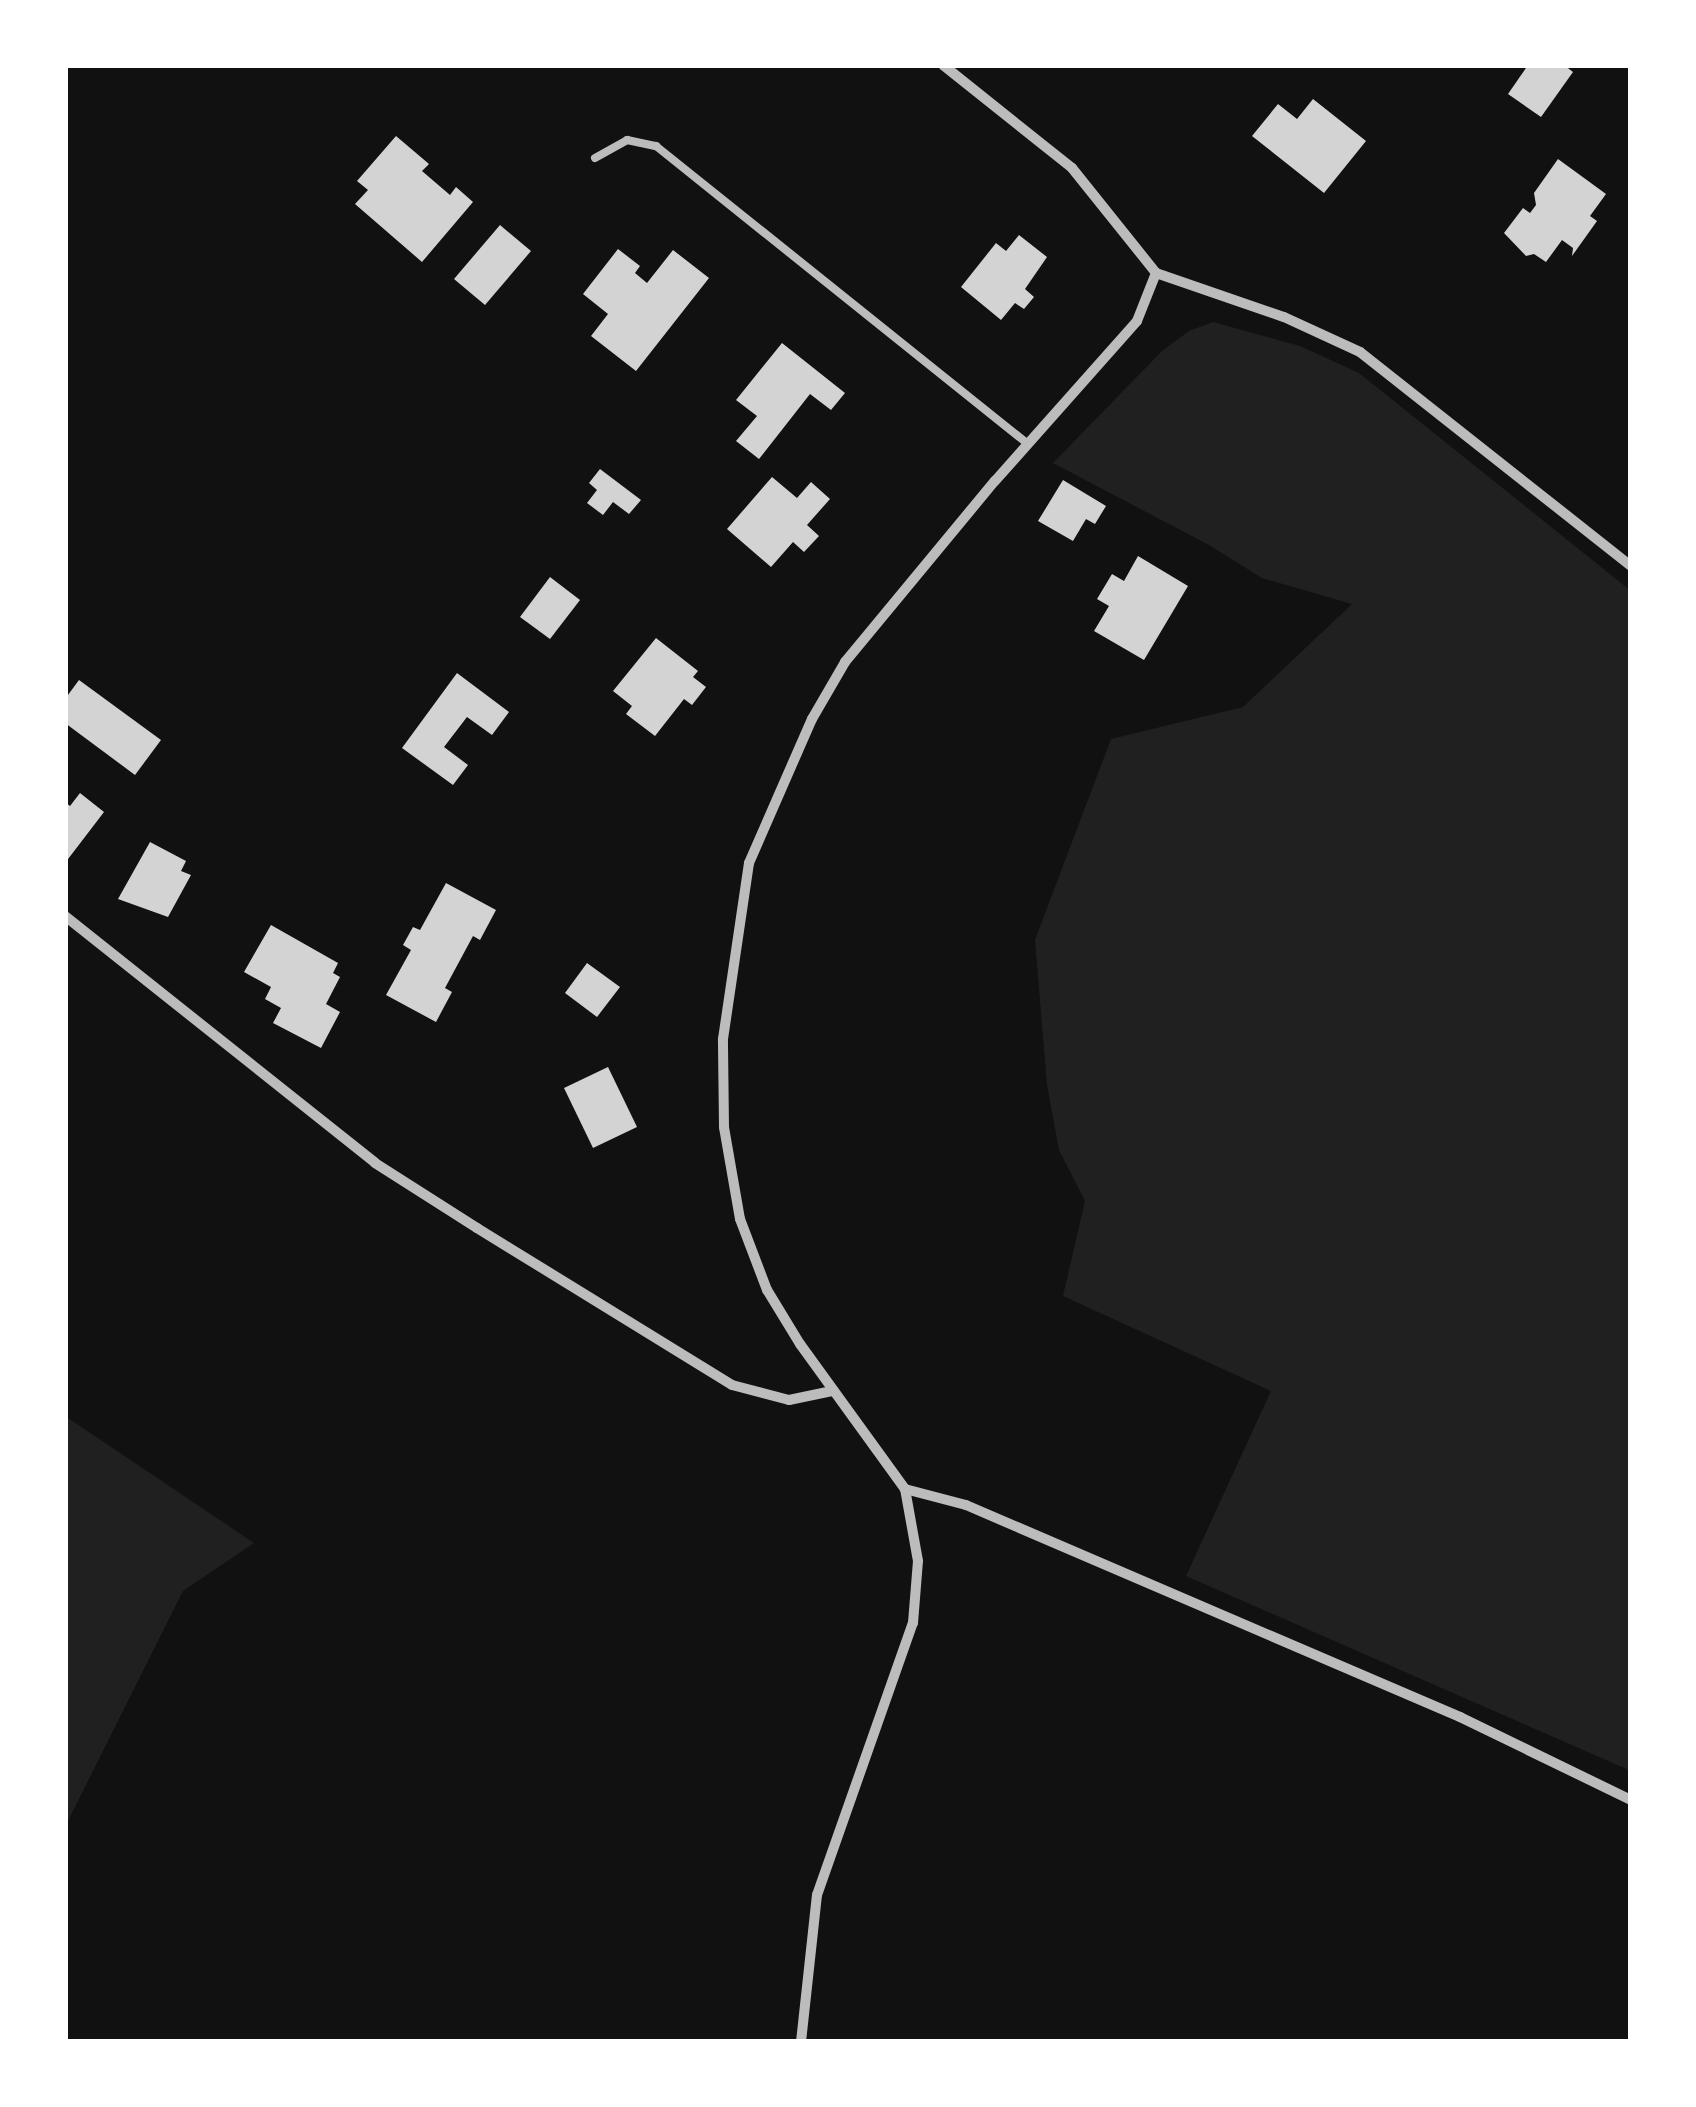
<!DOCTYPE html>
<html>
<head>
<meta charset="utf-8">
<style>
  body { margin:0 }
  #map { position:relative; width:1696px; height:2107px; overflow:hidden; background:#111; font-family:"PT Sans",sans-serif }
  div>[style] { position:absolute }
  .green>* { inset:0; background:#202020 }
  .building>* { inset:0; background:#d3d3d3 }
  .service>* { height:8px; margin:-4px; padding:0 4px; transform-origin:4px; border-radius:4px; background:#bcbcbc }
  .minor>* { height:10px; margin:-5px; padding:0 5px; transform-origin:5px; border-radius:5px; background:#bcbcbc }
  span { translate:-50% -50%; white-space:nowrap; text-align:center; line-height:1.15; -webkit-text-stroke:10px #fff; paint-order:stroke }
  .frame { position:absolute; inset:0; border:68px solid #fff; pointer-events:none }
</style>
</head>
<body>
<div id="map">
  <div class="green">
    <div style="clip-path:polygon(1213px 322px,1300px 346px,1359px 373px,1631px 591px,1631px 1771px,1186px 1576px,1271px 1391px,1063px 1296px,1085px 1201px,1059px 1150px,1047px 1085px,1035px 940px,1111px 739px,1243px 707px,1352px 604px,1262px 578px,1209px 545px,1053px 463px,1162px 351px,1189px 331px)"></div>
    <div style="clip-path:polygon(65px 1416px,254px 1543px,183px 1591px,65px 1827px)"></div>
  </div>
  <div class="building">
    <div style="clip-path:polygon(1528px 65px,1564px 65px,1573px 72px,1541px 117px,1508px 94px)"></div>
    <div style="clip-path:polygon(1313px 99px,1366px 141px,1324px 193px,1252px 136px,1278px 104px,1297px 119px)"></div>
    <div style="clip-path:polygon(396px 136px,429px 164px,422px 171px,450px 195px,456px 187px,473px 202px,422px 262px,355px 204px,368px 190px,357px 181px)"></div>
    <div style="clip-path:polygon(1558px 159px,1606px 194px,1590px 216px,1597px 221px,1572px 256px,1573px 248px,1562px 240px,1546px 262px,1534px 254px,1526px 256px,1504px 233px,1523px 208px,1530px 213px,1536px 205px,1534px 193px)"></div>
    <div style="clip-path:polygon(500px 225px,531px 251px,485px 305px,454px 279px)"></div>
    <div style="clip-path:polygon(1019px 235px,1047px 257px,1025px 289px,1034px 297px,1024px 309px,1015px 303px,1001px 320px,961px 287px,996px 243px,1006px 251px)"></div>
    <div style="clip-path:polygon(618px 249px,640px 266px,635px 273px,647px 283px,673px 250px,709px 278px,636px 371px,591px 336px,608px 314px,583px 294px)"></div>
    <div style="clip-path:polygon(782px 343px,845px 393px,831px 410px,810px 394px,759px 459px,736px 441px,757px 416px,736px 400px)"></div>
    <div style="clip-path:polygon(600px 469px,641px 500px,629px 514px,613px 502px,603px 515px,587px 503px,597px 490px,589px 483px)"></div>
    <div style="clip-path:polygon(772px 477px,797px 498px,811px 482px,830px 499px,807px 525px,819px 536px,804px 552px,793px 542px,771px 567px,727px 529px)"></div>
    <div style="clip-path:polygon(1063px 480px,1106px 506px,1095px 524px,1086px 519px,1073px 541px,1038px 521px)"></div>
    <div style="clip-path:polygon(1138px 556px,1188px 586px,1144px 660px,1094px 631px,1109px 606px,1097px 599px,1112px 574px,1124px 581px)"></div>
    <div style="clip-path:polygon(550px 577px,580px 600px,550px 639px,520px 617px)"></div>
    <div style="clip-path:polygon(656px 638px,698px 671px,693px 677px,706px 687px,692px 705px,684px 699px,655px 736px,626px 714px,632px 706px,613px 691px)"></div>
    <div style="clip-path:polygon(457px 673px,509px 712px,492px 735px,467px 717px,444px 747px,468px 765px,453px 785px,402px 748px)"></div>
    <div style="clip-path:polygon(79px 680px,161px 740px,135px 775px,65px 723px,65px 699px)"></div>
    <div style="clip-path:polygon(80px 793px,104px 812px,65px 863px,65px 802px,70px 806px)"></div>
    <div style="clip-path:polygon(150px 842px,186px 861px,181px 871px,191px 875px,168px 917px,118px 899px)"></div>
    <div style="clip-path:polygon(446px 883px,496px 910px,480px 940px,473px 936px,445px 988px,452px 992px,436px 1022px,386px 995px,411px 950px,403px 945px,413px 927px,420px 930px)"></div>
    <div style="clip-path:polygon(271px 925px,338px 963px,333px 973px,340px 977px,326px 1004px,340px 1012px,321px 1048px,273px 1023px,281px 1008px,265px 999px,271px 987px,244px 972px)"></div>
    <div style="clip-path:polygon(587px 963px,620px 987px,597px 1017px,565px 993px)"></div>
    <div style="clip-path:polygon(608px 1067px,637px 1127px,593px 1148px,564px 1088px)"></div>
  </div>
  <div class="service">
    <div style="left:595px;top:158px;width:37px;rotate:-29deg"></div>
    <div style="left:627px;top:140px;width:30px;rotate:12deg"></div>
    <div style="left:656px;top:146px;width:477px;rotate:38.7deg"></div>
  </div>
  <div class="minor">
    <div style="left:943px;top:65px;width:165px;rotate:38.6deg"></div>
    <div style="left:1072px;top:168px;width:134px;rotate:51.3deg"></div>
    <div style="left:1156px;top:273px;width:135px;rotate:19deg"></div>
    <div style="left:1284px;top:317px;width:84px;rotate:24.7deg"></div>
    <div style="left:1360px;top:352px;width:345px;rotate:38.3deg"></div>
    <div style="left:65px;top:916px;width:396px;rotate:38.5deg"></div>
    <div style="left:375px;top:1163px;width:121px;rotate:32.5deg"></div>
    <div style="left:477px;top:1228px;width:299px;rotate:31.6deg"></div>
    <div style="left:732px;top:1385px;width:59px;rotate:14.7deg"></div>
    <div style="left:789px;top:1400px;width:44px;rotate:-11.8deg"></div>
    <div style="left:905px;top:1489px;width:63px;rotate:14.7deg"></div>
    <div style="left:966px;top:1505px;width:538px;rotate:23.23deg"></div>
    <div style="left:1460px;top:1717px;width:190px;rotate:25.9deg"></div>
    <div style="left:801px;top:2042px;width:148px;rotate:-83.8deg"></div>
    <div style="left:817px;top:1895px;width:288px;rotate:-70.6deg"></div>
    <div style="left:913px;top:1623px;width:62px;rotate:-85.4deg"></div>
    <div style="left:918px;top:1561px;width:73px;rotate:-100.2deg"></div>
    <div style="left:905px;top:1489px;width:179px;rotate:-125.9deg"></div>
    <div style="left:800px;top:1344px;width:63px;rotate:-121.4deg"></div>
    <div style="left:767px;top:1290px;width:76px;rotate:-110.8deg"></div>
    <div style="left:740px;top:1219px;width:93px;rotate:-99.9deg"></div>
    <div style="left:724px;top:1127px;width:88px;rotate:-90.7deg"></div>
    <div style="left:723px;top:1039px;width:178px;rotate:-81.6deg"></div>
    <div style="left:749px;top:863px;width:157px;rotate:-66.4deg"></div>
    <div style="left:812px;top:719px;width:66px;rotate:-59.9deg"></div>
    <div style="left:845px;top:662px;width:235px;rotate:-50.4deg"></div>
    <div style="left:995px;top:481px;width:214px;rotate:-48.4deg"></div>
    <div style="left:1137px;top:321px;width:52px;rotate:-68.4deg"></div>
  </div>
  <div class="frame"></div>
</div>
</body>
</html>
